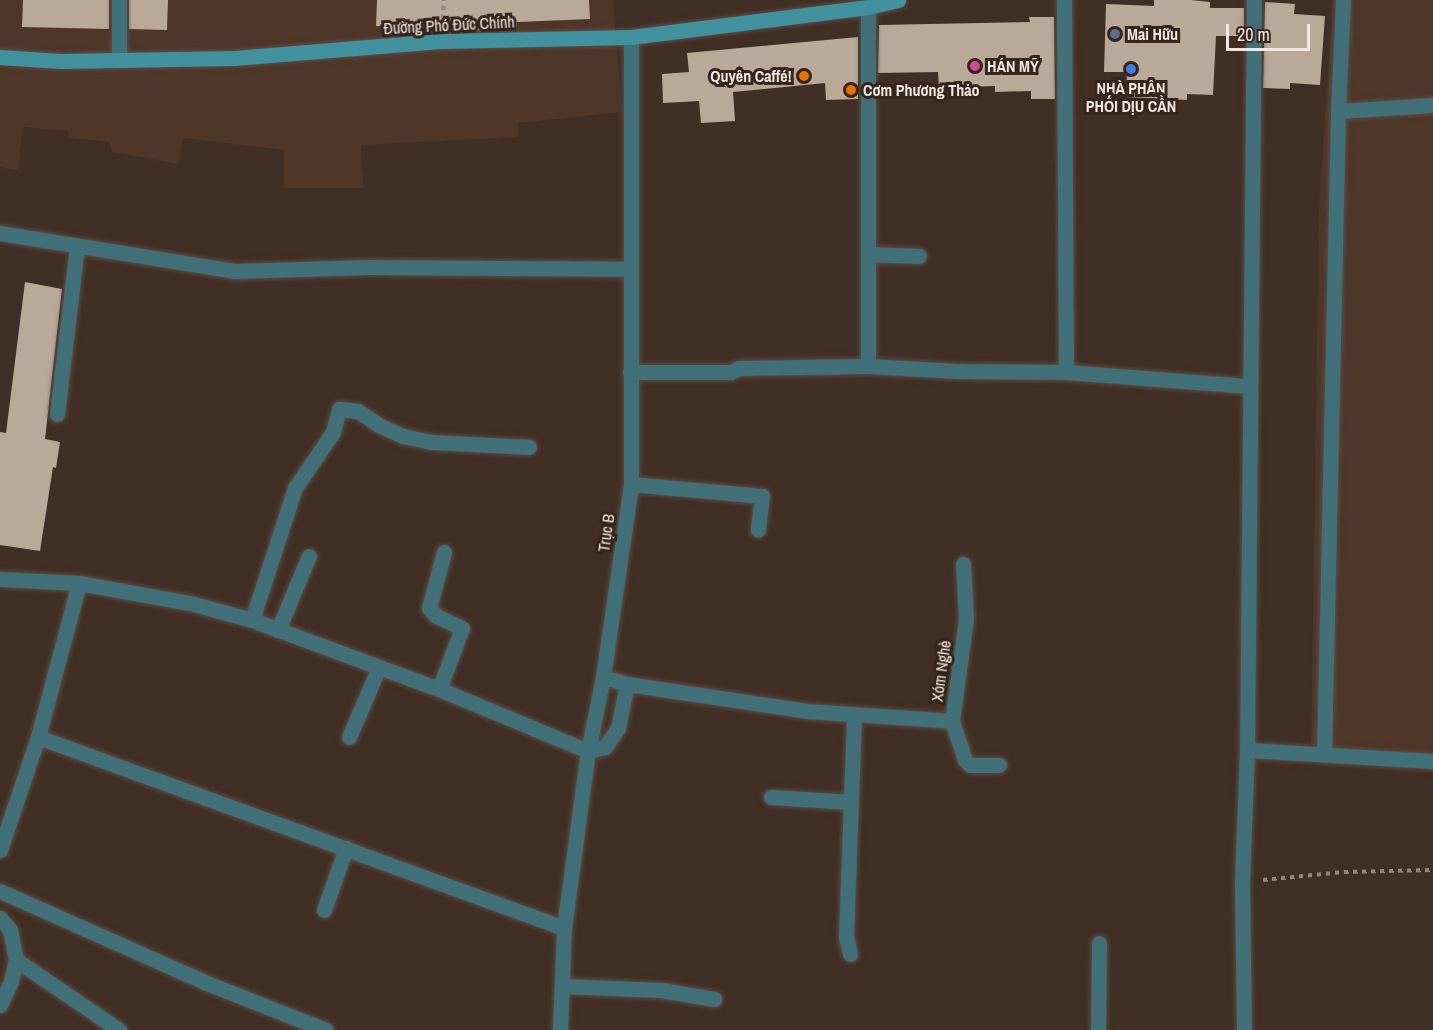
<!DOCTYPE html>
<html>
<head>
<meta charset="utf-8">
<style>
  body { margin:0 }
  #map { position:relative; width:1433px; height:1030px; overflow:hidden; background:#412f25; font-family:"Archivo Narrow",sans-serif }
  div>[style] { position:absolute }
  .built>* { inset:0; background:#4e3629 }
  .building>* { inset:0; background:#baa998 }
  .path>* { height:4px; margin-top:-2px; transform-origin:0; background:repeating-linear-gradient(90deg,#94857c 0 4.5px,transparent 0 9px) }
  .roads { filter:drop-shadow(0 0 2px #5d4c43) drop-shadow(0 0 2px #5d4c43) }
  .service>* { height:15px; margin:-7.5px; padding:0 7.5px; transform-origin:7.5px; border-radius:7.5px; background:#417078 }
  .minor>* { height:15px; margin:-7.5px; padding:0 7.5px; transform-origin:7.5px; border-radius:7.5px; background:#417078 }
  .secondary>* { height:15px; margin:-7.5px; padding:0 7.5px; transform-origin:7.5px; border-radius:7.5px; background:#41919f }
  .dots>* { width:16px; height:16px; translate:-50% -50%; box-sizing:border-box; border:3px solid #36251c; border-radius:50% }
  span { translate:-50% -50%; white-space:nowrap; text-align:center; line-height:1.15; -webkit-text-stroke:6px #36251c; paint-order:stroke }
  .street-label { font-size:16px; color:#f3e7e1 }
  .poi-label { font-size:16px; color:#f3e7e1; font-weight:700 }
  .left { translate:0 -50%; text-align:left }
  .right { translate:-100% -50%; text-align:right }
  .scale { position:absolute; left:1226px; top:24px; width:84px; height:27px; box-sizing:border-box; border:3px solid #f3e7e1; border-top:0; padding-left:8px; font-size:18px; line-height:21px; white-space:nowrap; color:#f3e7e1; -webkit-text-stroke:4px #36251c; paint-order:stroke }
</style>
</head>
<body>
<div id="map">
  <div class="built">
    <div style="clip-path:polygon(0 0,613px 0,622px 112px,518px 123px,518px 137px,361px 145px,363px 188px,284px 188px,284px 150px,184px 138px,178px 164px,112px 152px,110px 142px,68px 138px,69px 131px,23px 127px,18px 170px,9px 169px,0 167px)"></div>
    <div style="clip-path:polygon(1333px 0,1433px 0,1433px 761px,1311px 754px,1319px 206px)"></div>
  </div>
  <div class="building">
    <div style="clip-path:polygon(23px 0,109px 0,109px 29px,22px 27px)"></div>
    <div style="clip-path:polygon(129px 0,168px 0,167px 30px,129px 29px)"></div>
    <div style="clip-path:polygon(377px 0,589px 0,590px 19px,517px 22px,517px 29px,499px 30px,451px 31px,450px 28px,376px 26px)"></div>
    <div style="clip-path:polygon(1154px 0,1191px 0,1210px 2px,1210px 8px,1244px 8px,1244px 36px,1216px 36px,1213px 95px,1187px 94px,1187px 100px,1126px 97px,1127px 72px,1104px 72px,1106px 4px,1154px 6px)"></div>
    <div style="clip-path:polygon(1265px 2px,1295px 4px,1294px 14px,1325px 16px,1320px 85px,1290px 83px,1290px 89px,1263px 88px)"></div>
    <div style="clip-path:polygon(1029px 17px,1054px 17px,1055px 99px,1031px 99px,1031px 91px,995px 92px,995px 86px,939px 88px,938px 72px,878px 73px,879px 25px,1030px 22px)"></div>
    <div style="clip-path:polygon(858px 37px,858px 99px,826px 100px,825px 83px,733px 92px,735px 121px,701px 123px,699px 101px,663px 103px,662px 74px,689px 72px,687px 53px)"></div>
    <div style="clip-path:polygon(25px 282px,62px 289px,45px 439px,60px 442px,56px 468px,53px 467px,40px 551px,0 545px,0 432px,6px 433px)"></div>
  </div>
  <div class="path">
    <div style="left:443px;top:19px;width:19px;rotate:-87deg"></div>
    <div style="left:1263px;top:880px;width:81px;rotate:-5.6deg"></div>
    <div style="left:1344px;top:872px;width:89px;rotate:-1.3deg"></div>
  </div>
  <div class="roads">
    <div class="service">
      <div style="left:119px;top:0;width:59px;rotate:90deg"></div>
      <div style="left:1338px;top:111px;width:95px;rotate:-3.6deg"></div>
      <div style="left:1247px;top:750px;width:186px;rotate:3.4deg"></div>
      <div style="left:1324px;top:755px;width:644px;rotate:-88.75deg"></div>
      <div style="left:1338px;top:111px;width:111px;rotate:-87.4deg"></div>
    </div>
    <div class="minor">
      <div style="left:1064px;top:0;width:372px;rotate:89.7deg"></div>
      <div style="left:0;top:233px;width:237px;rotate:9.2deg"></div>
      <div style="left:234px;top:271px;width:135px;rotate:-1.7deg"></div>
      <div style="left:369px;top:267px;width:260px;rotate:0.4deg"></div>
      <div style="left:868px;top:254px;width:51px;rotate:2.2deg"></div>
      <div style="left:868px;top:366px;width:359px;rotate:-90deg"></div>
      <div style="left:630px;top:372px;width:101px"></div>
      <div style="left:731px;top:372px;width:9px;rotate:-27deg"></div>
      <div style="left:739px;top:368px;width:129px;rotate:-0.9deg"></div>
      <div style="left:868px;top:366px;width:89px;rotate:3.2deg"></div>
      <div style="left:957px;top:371px;width:109px;rotate:0.5deg"></div>
      <div style="left:1066px;top:372px;width:184px;rotate:4.4deg"></div>
      <div style="left:57px;top:414px;width:169px;rotate:-83.2deg"></div>
      <div style="left:631px;top:484px;width:132px;rotate:5.2deg"></div>
      <div style="left:762px;top:496px;width:34px;rotate:97deg"></div>
      <div style="left:0;top:579px;width:79px;rotate:2.9deg"></div>
      <div style="left:79px;top:583px;width:117px;rotate:10.3deg"></div>
      <div style="left:194px;top:604px;width:60px;rotate:15.4deg"></div>
      <div style="left:252px;top:620px;width:199px;rotate:20.3deg"></div>
      <div style="left:439px;top:689px;width:161px;rotate:22.6deg"></div>
      <div style="left:588px;top:751px;width:17px;rotate:-13deg"></div>
      <div style="left:605px;top:747px;width:23px;rotate:-56deg"></div>
      <div style="left:618px;top:728px;width:45px;rotate:-78.4deg"></div>
      <div style="left:252px;top:620px;width:139px;rotate:-72deg"></div>
      <div style="left:295px;top:488px;width:68px;rotate:-55.8deg"></div>
      <div style="left:333px;top:432px;width:24px;rotate:-75deg"></div>
      <div style="left:339px;top:409px;width:19px;rotate:6deg"></div>
      <div style="left:358px;top:411px;width:25px;rotate:34deg"></div>
      <div style="left:379px;top:425px;width:26px;rotate:25deg"></div>
      <div style="left:403px;top:436px;width:29px;rotate:12deg"></div>
      <div style="left:431px;top:442px;width:98px;rotate:2.9deg"></div>
      <div style="left:278px;top:630px;width:80px;rotate:-67.3deg"></div>
      <div style="left:603px;top:677px;width:25px;rotate:16deg"></div>
      <div style="left:627px;top:684px;width:182px;rotate:8.5deg"></div>
      <div style="left:807px;top:711px;width:145px;rotate:3.9deg"></div>
      <div style="left:952px;top:721px;width:103px;rotate:-82.2deg"></div>
      <div style="left:966px;top:619px;width:55px;rotate:-93.1deg"></div>
      <div style="left:439px;top:689px;width:65px;rotate:-69.3deg"></div>
      <div style="left:462px;top:628px;width:29px;rotate:-155deg"></div>
      <div style="left:436px;top:616px;width:11px;rotate:-131deg"></div>
      <div style="left:429px;top:608px;width:58px;rotate:-75deg"></div>
      <div style="left:952px;top:721px;width:41px;rotate:71.6deg"></div>
      <div style="left:965px;top:760px;width:7px;rotate:45deg"></div>
      <div style="left:970px;top:765px;width:29px"></div>
      <div style="left:38px;top:737px;width:560px;rotate:19.96deg"></div>
      <div style="left:349px;top:737px;width:76px;rotate:-66.8deg"></div>
      <div style="left:771px;top:797px;width:80px;rotate:3.6deg"></div>
      <div style="left:0;top:850px;width:119px;rotate:-71.4deg"></div>
      <div style="left:38px;top:737px;width:159px;rotate:-75.1deg"></div>
      <div style="left:0;top:891px;width:223px;rotate:24deg"></div>
      <div style="left:204px;top:982px;width:131px;rotate:21.5deg"></div>
      <div style="left:324px;top:910px;width:66px;rotate:-70.5deg"></div>
      <div style="left:0;top:918px;width:16px;rotate:50deg"></div>
      <div style="left:10px;top:930px;width:31px;rotate:79deg"></div>
      <div style="left:16px;top:960px;width:125px;rotate:34.2deg"></div>
      <div style="left:850px;top:954px;width:18px;rotate:-103deg"></div>
      <div style="left:846px;top:936px;width:222px;rotate:-87.9deg"></div>
      <div style="left:562px;top:986px;width:99px;rotate:2.3deg"></div>
      <div style="left:661px;top:990px;width:54px;rotate:9.6deg"></div>
      <div style="left:0;top:1005px;width:26px;rotate:-65deg"></div>
      <div style="left:11px;top:981px;width:22px;rotate:-77deg"></div>
      <div style="left:560px;top:1030px;width:102px;rotate:-87.8deg"></div>
      <div style="left:564px;top:928px;width:179px;rotate:-82.3deg"></div>
      <div style="left:588px;top:751px;width:76px;rotate:-78.5deg"></div>
      <div style="left:603px;top:677px;width:195px;rotate:-81.7deg"></div>
      <div style="left:631px;top:484px;width:447px;rotate:-90deg"></div>
      <div style="left:1098px;top:1030px;width:87px;rotate:-89.3deg"></div>
      <div style="left:1244px;top:1030px;width:149px;rotate:-90.8deg"></div>
      <div style="left:1242px;top:881px;width:131px;rotate:-87.8deg"></div>
      <div style="left:1247px;top:750px;width:750px;rotate:-89.47deg"></div>
    </div>
    <div class="secondary">
      <div style="left:0;top:57px;width:61px;rotate:3.8deg"></div>
      <div style="left:61px;top:61px;width:173px;rotate:-1deg"></div>
      <div style="left:234px;top:58px;width:210px;rotate:-4.7deg"></div>
      <div style="left:443px;top:41px;width:188px;rotate:-1.2deg"></div>
      <div style="left:631px;top:37px;width:239px;rotate:-7.2deg"></div>
      <div style="left:868px;top:7px;width:31px;rotate:-13deg"></div>
    </div>
  </div>
  <div class="dots">
    <div style="left:1115px;top:34px;background:#5c6f8a"></div>
    <div style="left:975px;top:66px;background:#d1479c"></div>
    <div style="left:1131px;top:69px;background:#3f7fe0"></div>
    <div style="left:804px;top:76px;background:#e8710a"></div>
    <div style="left:851px;top:90px;background:#e8710a"></div>
  </div>
  <div class="street-label">
    <span style="left:449px;top:25px;rotate:-3deg">Đường Phó Đức Chính</span>
    <span style="left:606px;top:533px;rotate:-82deg">Trục B</span>
    <span style="left:941px;top:671px;rotate:-82deg">Xóm Nghè</span>
  </div>
  <div class="poi-label">
    <span class="left" style="left:1127px;top:34px">Mai Hữu</span>
    <span class="left" style="left:987px;top:66px">HÁN MỸ</span>
    <span class="right" style="left:792px;top:76px">Quyên Caffé!</span>
    <span style="left:1131px;top:97px">NHÀ PHÂN<br>PHỐI DỊU CẦN</span>
    <span class="left" style="left:863px;top:90px">Cơm Phương Thảo</span>
  </div>
  <div class="scale">20 m</div>
</div>
</body>
</html>
